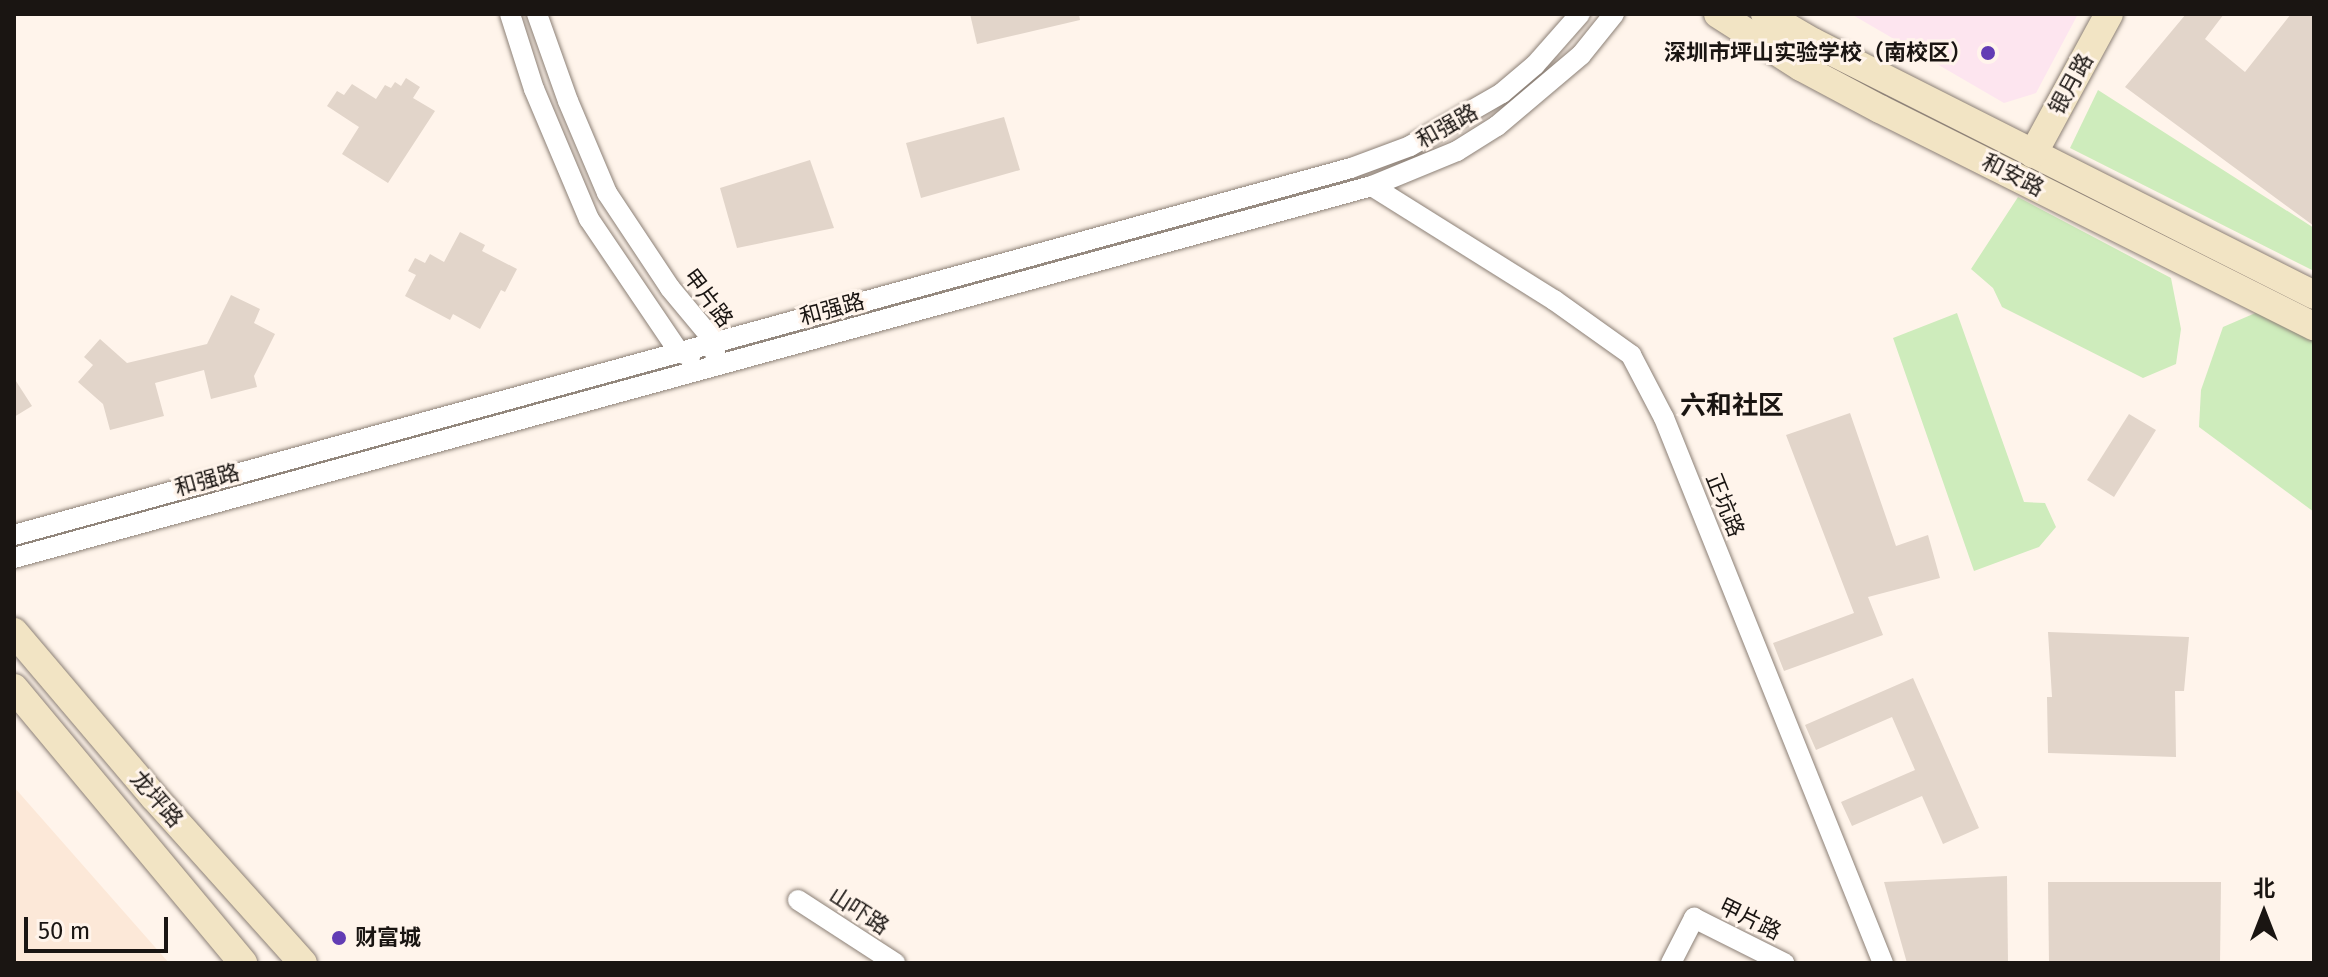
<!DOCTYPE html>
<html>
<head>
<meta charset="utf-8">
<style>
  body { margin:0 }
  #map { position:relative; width:2328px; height:977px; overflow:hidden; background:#fff4eb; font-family:"Fira Sans","Noto Sans SC",sans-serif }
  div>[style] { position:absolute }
  .built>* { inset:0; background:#fce8d8 }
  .education>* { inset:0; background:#fde5ef }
  .green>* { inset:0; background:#ceecbc }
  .building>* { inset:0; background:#e2d5ca }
  .roads { filter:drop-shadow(0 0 2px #8c8076) drop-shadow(0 0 2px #8c8076) }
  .street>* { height:20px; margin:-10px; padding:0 10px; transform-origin:10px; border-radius:10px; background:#fff }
  .secondary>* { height:28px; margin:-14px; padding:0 14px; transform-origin:14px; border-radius:14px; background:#f2e4c4 }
  .dots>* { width:22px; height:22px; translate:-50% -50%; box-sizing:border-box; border:4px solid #fff4eb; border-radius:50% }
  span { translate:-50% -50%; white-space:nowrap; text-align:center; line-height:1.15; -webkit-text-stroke:6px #fff4eb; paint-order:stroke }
  .poi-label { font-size:22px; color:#1a1512; font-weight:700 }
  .right { translate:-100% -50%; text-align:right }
  .left { translate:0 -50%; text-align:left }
  .street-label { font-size:22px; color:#1a1512 }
  .quarter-label { font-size:26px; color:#1a1512; font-weight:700 }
  .frame { position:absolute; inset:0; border:16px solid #1a1512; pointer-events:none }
  .north { position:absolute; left:2224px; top:873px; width:80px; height:80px; -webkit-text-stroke:6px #fff4eb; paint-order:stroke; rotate:0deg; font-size:22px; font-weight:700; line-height:32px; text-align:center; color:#1a1512 }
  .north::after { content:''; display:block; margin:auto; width:28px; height:36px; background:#1a1512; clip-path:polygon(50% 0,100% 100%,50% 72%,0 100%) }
  .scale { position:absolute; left:24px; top:917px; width:144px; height:36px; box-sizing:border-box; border:4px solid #1a1512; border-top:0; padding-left:10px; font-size:24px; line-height:28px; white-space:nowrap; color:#1a1512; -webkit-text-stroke:6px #fff4eb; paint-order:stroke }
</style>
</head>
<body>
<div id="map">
  <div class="built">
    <div style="clip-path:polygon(14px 787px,169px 963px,14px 963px)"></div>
  </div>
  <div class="education">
    <div style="clip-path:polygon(1851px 14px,2078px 14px,2036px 93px,2004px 103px)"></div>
  </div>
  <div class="green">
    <div style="clip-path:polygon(2098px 90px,2314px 228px,2314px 271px,2070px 148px)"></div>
    <div style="clip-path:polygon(2018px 197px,2171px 278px,2181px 329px,2176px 364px,2143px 378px,2002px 307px,1993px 288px,1971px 269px)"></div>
    <div style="clip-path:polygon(2260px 311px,2314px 339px,2314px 512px,2199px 427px,2201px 390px,2223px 327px)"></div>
    <div style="clip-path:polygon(1957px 313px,2024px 502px,2045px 503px,2056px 527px,2039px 547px,1974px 571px,1893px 338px)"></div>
  </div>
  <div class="building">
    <div style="clip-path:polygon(970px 14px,1079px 14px,1080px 20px,977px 44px)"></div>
    <div style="clip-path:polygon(2186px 14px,2224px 14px,2205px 39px,2245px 72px,2291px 14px,2314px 14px,2314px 226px,2125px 87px)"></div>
    <div style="clip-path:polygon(406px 78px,420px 87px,413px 98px,435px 111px,388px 183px,342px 154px,359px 127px,327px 106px,337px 91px,344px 95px,352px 84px,376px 99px,385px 85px,391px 88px,395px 82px,401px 86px)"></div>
    <div style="clip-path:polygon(1004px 117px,1020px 170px,921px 198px,906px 143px)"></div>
    <div style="clip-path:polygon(810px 160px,834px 228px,737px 248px,720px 188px)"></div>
    <div style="clip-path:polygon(460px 232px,485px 245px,482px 251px,517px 269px,505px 292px,501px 290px,480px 329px,453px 314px,450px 320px,405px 296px,416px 275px,408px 271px,415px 258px,425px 263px,430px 254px,444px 262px)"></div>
    <div style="clip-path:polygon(231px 295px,260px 309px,254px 323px,275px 334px,254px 376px,257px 387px,211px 399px,204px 370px,155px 383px,164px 416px,110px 430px,103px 404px,78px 382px,93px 365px,84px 357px,100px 339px,127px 363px,207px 344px)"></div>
    <div style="clip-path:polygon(14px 378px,32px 406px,14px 417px)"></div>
    <div style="clip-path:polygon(1850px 413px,1896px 546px,1928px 535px,1940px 578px,1868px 597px,1883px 635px,1784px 671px,1773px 643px,1854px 613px,1786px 435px)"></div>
    <div style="clip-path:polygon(2129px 414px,2156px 430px,2114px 497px,2087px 480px)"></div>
    <div style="clip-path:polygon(2048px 632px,2189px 637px,2184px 691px,2175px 691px,2176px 757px,2048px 753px,2047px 697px,2052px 697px)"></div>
    <div style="clip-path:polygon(1913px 678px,1979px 828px,1943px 844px,1922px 796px,1852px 826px,1841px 802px,1915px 770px,1892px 717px,1816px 750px,1805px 725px)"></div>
    <div style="clip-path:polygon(2007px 876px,2008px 963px,1907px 963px,1884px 882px)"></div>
    <div style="clip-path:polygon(2048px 882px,2221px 882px,2220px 963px,2049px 963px)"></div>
  </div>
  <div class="roads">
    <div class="street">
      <div style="left:510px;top:14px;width:79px;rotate:72.3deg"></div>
      <div style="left:534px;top:89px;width:141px;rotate:67.1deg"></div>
      <div style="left:589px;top:219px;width:161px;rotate:55.9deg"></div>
      <div style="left:679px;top:352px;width:12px;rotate:20deg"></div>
      <div style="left:537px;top:14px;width:92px;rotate:70.4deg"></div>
      <div style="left:568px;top:101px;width:100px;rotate:67deg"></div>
      <div style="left:607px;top:193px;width:114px;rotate:56.4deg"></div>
      <div style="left:670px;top:288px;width:70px;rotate:50.2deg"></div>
      <div style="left:715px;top:342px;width:12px;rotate:90deg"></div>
      <div style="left:1372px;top:186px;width:215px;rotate:32.1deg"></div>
      <div style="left:1554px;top:300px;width:95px;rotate:35.5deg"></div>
      <div style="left:1631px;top:355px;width:71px;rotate:62.4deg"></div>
      <div style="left:1664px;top:418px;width:587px;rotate:68.11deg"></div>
      <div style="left:14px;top:535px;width:1386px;rotate:-15.35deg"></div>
      <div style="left:1351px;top:168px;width:63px;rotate:-20.4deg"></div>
      <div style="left:1410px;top:146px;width:106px;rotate:-29.9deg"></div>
      <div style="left:1502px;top:93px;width:43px;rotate:-40.3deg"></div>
      <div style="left:1535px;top:65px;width:68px;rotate:-48.6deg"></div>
      <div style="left:14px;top:558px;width:1408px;rotate:-15.32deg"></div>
      <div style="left:1372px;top:186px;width:92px;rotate:-22.4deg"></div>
      <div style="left:1457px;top:151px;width:47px;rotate:-32deg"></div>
      <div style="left:1497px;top:126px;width:110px;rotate:-40.2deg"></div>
      <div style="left:1581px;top:55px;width:53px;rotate:-51.2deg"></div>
      <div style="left:798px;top:900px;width:116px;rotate:33deg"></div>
      <div style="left:1671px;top:963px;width:51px;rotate:-62.9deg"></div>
      <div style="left:1694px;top:918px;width:101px;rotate:26.6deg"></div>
    </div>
    <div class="secondary">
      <div style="left:1718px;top:14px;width:98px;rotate:32.6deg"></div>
      <div style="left:1801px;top:67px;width:89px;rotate:28deg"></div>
      <div style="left:1880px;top:109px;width:485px;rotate:26.6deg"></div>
      <div style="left:1765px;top:14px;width:56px;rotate:30.3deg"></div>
      <div style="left:1813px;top:42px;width:561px;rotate:26.79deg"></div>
      <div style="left:2033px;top:154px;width:159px;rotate:-61.5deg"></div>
      <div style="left:14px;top:632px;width:216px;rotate:49.7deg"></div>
      <div style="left:154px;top:797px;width:223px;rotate:48.1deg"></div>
      <div style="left:14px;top:688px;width:358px;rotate:50.2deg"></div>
    </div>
  </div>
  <div class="dots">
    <div style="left:1988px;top:53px;background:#623cb4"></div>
    <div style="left:339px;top:938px;background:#623cb4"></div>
  </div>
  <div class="poi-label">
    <span class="right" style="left:1972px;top:53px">深圳市坪山实验学校（南校区）</span>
    <span class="left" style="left:355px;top:938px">财富城</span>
  </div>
  <div class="street-label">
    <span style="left:2071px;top:84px;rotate:-61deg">银月路</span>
    <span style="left:1447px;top:126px;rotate:-29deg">和强路</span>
    <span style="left:2013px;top:175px;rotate:27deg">和安路</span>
    <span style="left:708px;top:298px;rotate:53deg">甲片路</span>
    <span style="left:832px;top:309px;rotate:-15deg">和强路</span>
    <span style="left:207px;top:480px;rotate:-15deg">和强路</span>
    <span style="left:1725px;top:505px;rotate:68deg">正坑路</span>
    <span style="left:157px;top:799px;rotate:49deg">龙坪路</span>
    <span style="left:859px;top:911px;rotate:33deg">山吓路</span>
    <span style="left:1750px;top:919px;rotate:26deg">甲片路</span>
  </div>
  <div class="quarter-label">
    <span style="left:1732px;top:406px">六和社区</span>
  </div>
  <div class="frame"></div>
  <div class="north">北</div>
  <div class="scale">50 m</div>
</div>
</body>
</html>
